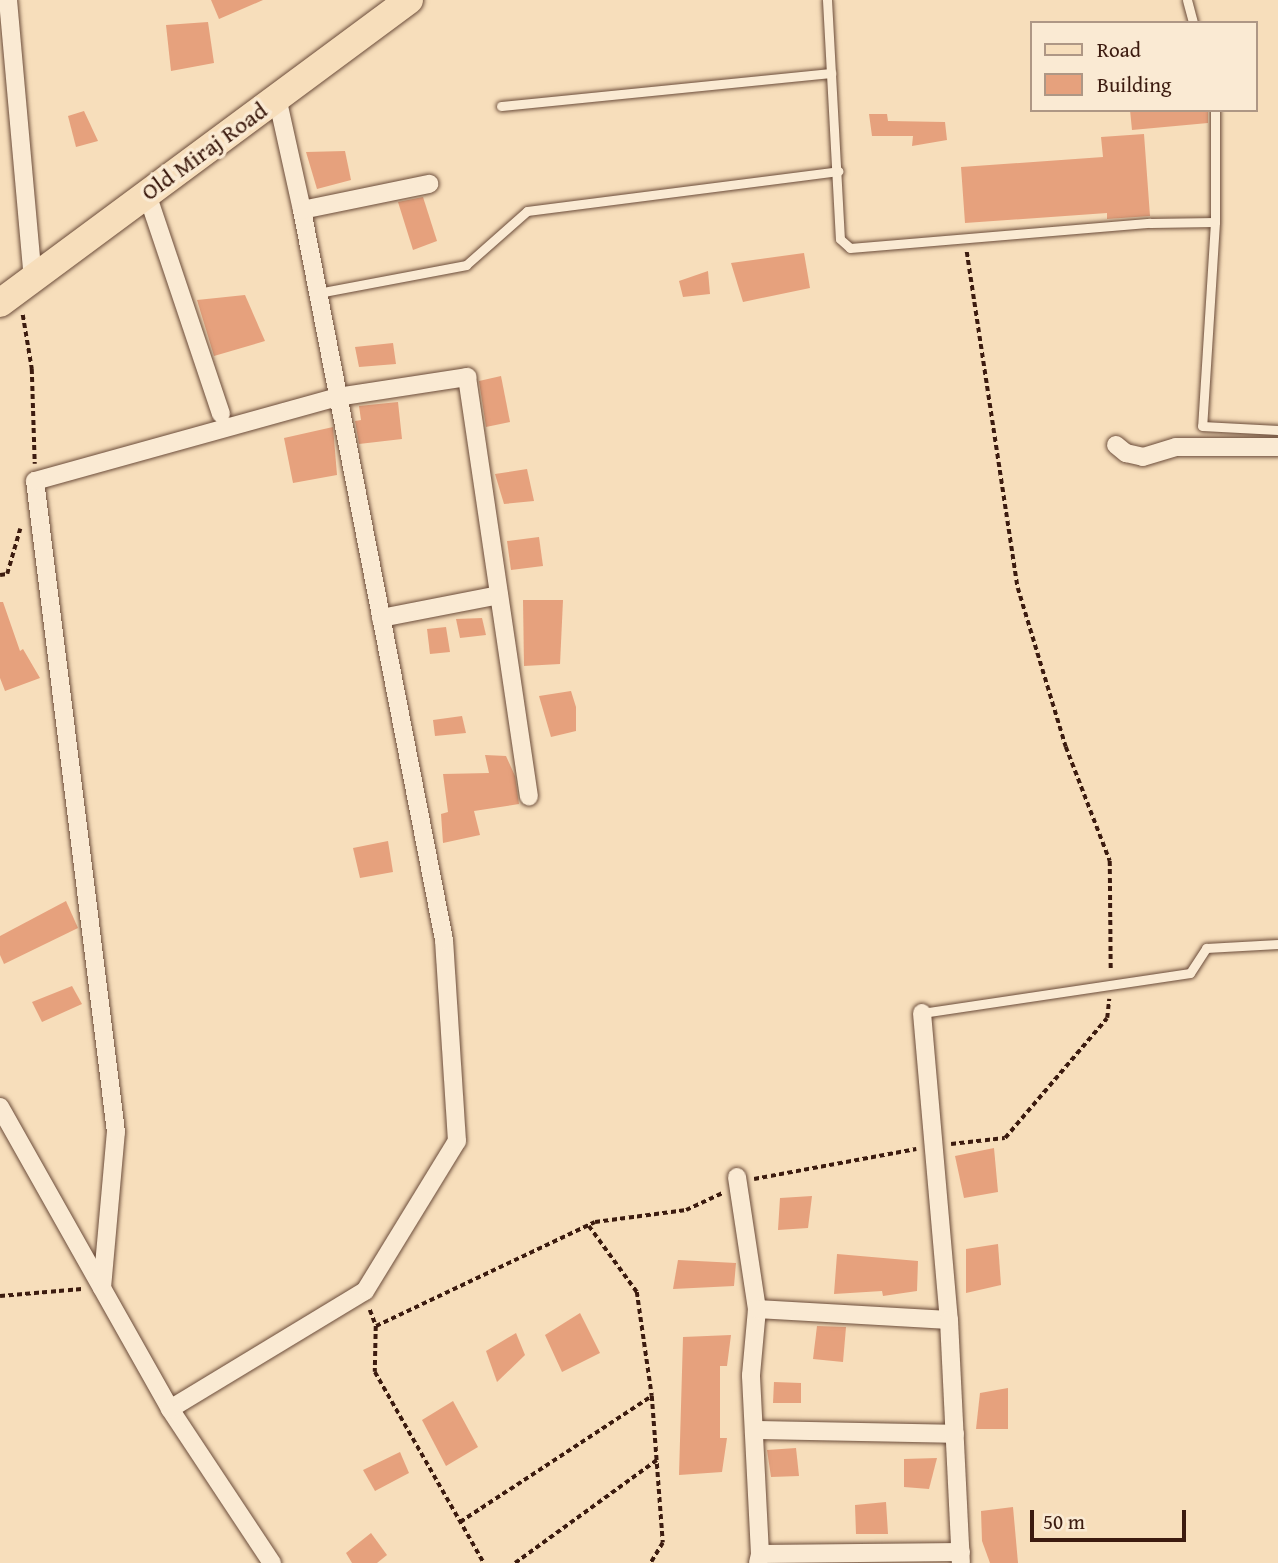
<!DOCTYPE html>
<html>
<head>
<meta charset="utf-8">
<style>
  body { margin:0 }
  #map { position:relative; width:1278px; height:1563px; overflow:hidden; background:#f7debb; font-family:"Gentium Book Plus",serif }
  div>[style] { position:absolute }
  .building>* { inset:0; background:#e6a17d }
  .path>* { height:3.5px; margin-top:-1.75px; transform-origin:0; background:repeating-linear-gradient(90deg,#3c1b0f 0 5px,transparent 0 8.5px) }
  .roads { filter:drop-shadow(0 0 2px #6b4c3a) drop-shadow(0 0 2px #6b4c3a) }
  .lane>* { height:9px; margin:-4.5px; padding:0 4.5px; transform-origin:4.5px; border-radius:4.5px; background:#faead3 }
  .street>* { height:18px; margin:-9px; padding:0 9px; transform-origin:9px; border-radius:9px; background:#faead3 }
  .primary>* { height:28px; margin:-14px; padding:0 14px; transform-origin:14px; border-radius:14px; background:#f7debb }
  span { translate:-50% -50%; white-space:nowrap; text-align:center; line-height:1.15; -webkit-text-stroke:7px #faead3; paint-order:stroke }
  .street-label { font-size:24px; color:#3c1b0f }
  .legend { position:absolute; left:1030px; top:21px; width:228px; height:91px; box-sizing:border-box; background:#faead3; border:2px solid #ae9785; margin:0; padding:9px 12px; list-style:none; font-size:21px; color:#3c1b0f }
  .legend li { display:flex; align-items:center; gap:14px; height:35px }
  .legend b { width:35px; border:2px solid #ae9785 }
  .scale { position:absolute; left:1030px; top:1510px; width:156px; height:32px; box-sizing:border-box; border:4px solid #3c1b0f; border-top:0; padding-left:9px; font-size:21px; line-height:24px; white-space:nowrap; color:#3c1b0f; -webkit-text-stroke:5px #faead3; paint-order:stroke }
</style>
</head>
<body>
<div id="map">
  <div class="building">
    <div style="clip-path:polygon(211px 0,263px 0,219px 19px)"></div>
    <div style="clip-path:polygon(208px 22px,214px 63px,171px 71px,166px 25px)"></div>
    <div style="clip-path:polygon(1130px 110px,1208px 110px,1208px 123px,1132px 130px)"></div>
    <div style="clip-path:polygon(84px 111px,98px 141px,76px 147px,68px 116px)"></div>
    <div style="clip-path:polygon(869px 114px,887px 114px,888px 121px,945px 122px,947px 140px,912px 146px,913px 136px,872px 136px)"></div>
    <div style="clip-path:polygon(1144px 134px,1150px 216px,1107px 219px,1107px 213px,965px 223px,961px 167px,1103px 157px,1101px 137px)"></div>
    <div style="clip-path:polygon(345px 151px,351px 180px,317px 189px,306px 152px)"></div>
    <div style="clip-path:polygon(423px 197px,437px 241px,413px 250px,398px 202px)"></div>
    <div style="clip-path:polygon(804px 253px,810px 288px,743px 302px,731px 263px)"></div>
    <div style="clip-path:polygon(708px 271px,710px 294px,683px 297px,679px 281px)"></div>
    <div style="clip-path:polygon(245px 295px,265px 341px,214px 356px,197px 300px)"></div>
    <div style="clip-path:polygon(393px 343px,396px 364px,359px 367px,355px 347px)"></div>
    <div style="clip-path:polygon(501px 376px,510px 422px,486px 427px,479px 381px)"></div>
    <div style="clip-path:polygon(398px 402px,402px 439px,359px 444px,355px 421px,361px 420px,359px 406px)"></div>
    <div style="clip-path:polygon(333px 427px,337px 475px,293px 483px,284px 438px)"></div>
    <div style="clip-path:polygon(527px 469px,534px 501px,504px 504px,495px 474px)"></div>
    <div style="clip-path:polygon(539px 537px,543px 566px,511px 570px,507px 541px)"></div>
    <div style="clip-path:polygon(523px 600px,563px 600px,560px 664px,524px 666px)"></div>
    <div style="clip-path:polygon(0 602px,3px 602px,20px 651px,23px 649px,40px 678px,5px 691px,0 678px)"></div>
    <div style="clip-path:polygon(482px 618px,486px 635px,460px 638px,456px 619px)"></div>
    <div style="clip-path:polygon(446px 627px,450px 652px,430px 654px,427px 629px)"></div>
    <div style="clip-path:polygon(571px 691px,576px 707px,576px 731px,551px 737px,539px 696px)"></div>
    <div style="clip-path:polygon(462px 716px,466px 733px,435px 736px,433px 720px)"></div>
    <div style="clip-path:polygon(485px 755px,506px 756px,515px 776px,519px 804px,474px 811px,480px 835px,443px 843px,441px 814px,448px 812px,443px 774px,489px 773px)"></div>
    <div style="clip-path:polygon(388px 841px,393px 872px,360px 878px,353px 848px)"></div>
    <div style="clip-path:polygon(66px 901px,78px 928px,4px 964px,0 955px,0 936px)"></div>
    <div style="clip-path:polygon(72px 986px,82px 1004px,42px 1022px,32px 1002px)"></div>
    <div style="clip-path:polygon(994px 1148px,998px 1192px,964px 1198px,955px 1156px)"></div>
    <div style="clip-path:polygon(812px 1196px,808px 1228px,778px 1230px,780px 1198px)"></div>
    <div style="clip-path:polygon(998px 1244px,1001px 1285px,966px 1293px,966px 1249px)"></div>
    <div style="clip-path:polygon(837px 1254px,918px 1261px,917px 1291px,883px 1296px,882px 1291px,834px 1294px)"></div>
    <div style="clip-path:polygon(678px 1260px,736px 1263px,734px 1286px,673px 1289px)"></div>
    <div style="clip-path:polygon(580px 1313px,600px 1353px,562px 1372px,545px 1335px)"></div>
    <div style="clip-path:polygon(817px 1326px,846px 1327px,843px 1362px,813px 1359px)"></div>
    <div style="clip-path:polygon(516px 1333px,525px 1355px,497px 1382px,486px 1351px)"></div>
    <div style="clip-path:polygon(731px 1335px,727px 1366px,720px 1366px,720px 1438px,727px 1438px,722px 1472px,679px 1475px,683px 1337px)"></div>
    <div style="clip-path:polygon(774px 1382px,801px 1383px,801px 1403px,773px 1403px)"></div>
    <div style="clip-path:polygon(1008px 1388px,1008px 1429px,976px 1429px,980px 1393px)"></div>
    <div style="clip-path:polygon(453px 1401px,478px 1447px,446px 1466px,422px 1420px)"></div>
    <div style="clip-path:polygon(796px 1448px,799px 1476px,771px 1477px,767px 1450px)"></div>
    <div style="clip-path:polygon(400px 1452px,409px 1473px,375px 1491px,363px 1470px)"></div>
    <div style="clip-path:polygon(937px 1458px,929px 1489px,904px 1487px,904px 1459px)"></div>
    <div style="clip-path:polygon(886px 1502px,888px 1534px,856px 1534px,855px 1505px)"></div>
    <div style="clip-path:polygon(1013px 1507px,1018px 1563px,990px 1563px,982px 1541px,981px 1511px)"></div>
    <div style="clip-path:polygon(371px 1533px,387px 1555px,377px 1563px,352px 1563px,346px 1553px)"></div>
  </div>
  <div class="path">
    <div style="left:967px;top:252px;width:340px;rotate:81.4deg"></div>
    <div style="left:1018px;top:588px;width:166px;rotate:73.2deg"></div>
    <div style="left:1066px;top:747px;width:122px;rotate:68.9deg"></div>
    <div style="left:1110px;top:861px;width:110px;rotate:89.5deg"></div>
    <div style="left:23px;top:315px;width:55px;rotate:80.5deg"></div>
    <div style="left:32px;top:369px;width:95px;rotate:88.2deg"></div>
    <div style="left:0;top:575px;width:7px;rotate:-8deg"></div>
    <div style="left:7px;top:574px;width:47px;rotate:-73.9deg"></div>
    <div style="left:951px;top:1144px;width:54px;rotate:-6.3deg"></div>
    <div style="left:1005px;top:1138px;width:157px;rotate:-49.6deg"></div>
    <div style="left:1107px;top:1018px;width:19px;rotate:-84deg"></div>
    <div style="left:754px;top:1179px;width:165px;rotate:-10.5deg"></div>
    <div style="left:589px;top:1226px;width:82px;rotate:54deg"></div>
    <div style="left:637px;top:1292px;width:105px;rotate:81.8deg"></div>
    <div style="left:652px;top:1396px;width:147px;rotate:85.7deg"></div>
    <div style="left:663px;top:1543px;width:23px;rotate:121deg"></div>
    <div style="left:0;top:1296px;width:82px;rotate:-4.9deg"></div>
    <div style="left:370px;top:1310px;width:17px;rotate:69deg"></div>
    <div style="left:376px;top:1326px;width:242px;rotate:-25.4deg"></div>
    <div style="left:595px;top:1222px;width:92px;rotate:-7.5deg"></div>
    <div style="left:686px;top:1210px;width:40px;rotate:-25deg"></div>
    <div style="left:376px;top:1326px;width:46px;rotate:91.2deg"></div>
    <div style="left:375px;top:1372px;width:220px;rotate:60.3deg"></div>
    <div style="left:460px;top:1522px;width:230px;rotate:-33.3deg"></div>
    <div style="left:515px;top:1563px;width:175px;rotate:-36deg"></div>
  </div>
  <div class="roads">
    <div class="lane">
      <div style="left:827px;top:0;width:239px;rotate:86.9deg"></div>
      <div style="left:840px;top:239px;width:13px;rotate:42deg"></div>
      <div style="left:850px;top:248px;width:301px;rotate:-4.8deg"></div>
      <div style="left:1150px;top:223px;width:65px;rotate:-0.9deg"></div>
      <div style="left:1215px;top:222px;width:112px;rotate:-90deg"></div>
      <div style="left:1187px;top:0;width:24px;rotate:75deg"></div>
      <div style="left:501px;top:106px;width:332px;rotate:-5.7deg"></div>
      <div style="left:1215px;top:222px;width:204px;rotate:93.6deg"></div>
      <div style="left:1202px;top:426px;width:76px;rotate:3deg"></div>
      <div style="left:318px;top:293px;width:151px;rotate:-10.7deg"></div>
      <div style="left:466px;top:265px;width:81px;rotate:-41.5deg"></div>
      <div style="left:527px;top:211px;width:314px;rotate:-7.3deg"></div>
      <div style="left:922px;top:1013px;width:271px;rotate:-8.5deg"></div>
      <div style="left:1190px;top:973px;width:30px;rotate:-57deg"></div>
      <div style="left:1206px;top:948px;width:72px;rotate:-3.2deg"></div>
    </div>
    <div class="street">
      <div style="left:8px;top:0;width:279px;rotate:84.9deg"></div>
      <div style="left:147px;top:194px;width:232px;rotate:71.4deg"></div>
      <div style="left:302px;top:210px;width:130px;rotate:-11.6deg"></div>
      <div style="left:1116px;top:445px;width:13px;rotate:39deg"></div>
      <div style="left:1126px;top:453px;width:17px;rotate:13deg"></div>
      <div style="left:1143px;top:457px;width:34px;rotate:-17deg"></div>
      <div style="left:1176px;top:447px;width:102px"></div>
      <div style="left:381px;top:618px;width:120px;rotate:-11deg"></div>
      <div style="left:922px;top:1013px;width:308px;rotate:85deg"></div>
      <div style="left:0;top:1107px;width:347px;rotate:60.6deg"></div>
      <div style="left:170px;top:1409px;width:185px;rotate:56.5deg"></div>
      <div style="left:737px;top:1177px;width:134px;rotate:81.4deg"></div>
      <div style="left:102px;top:1288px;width:157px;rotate:-84.9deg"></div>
      <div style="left:116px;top:1132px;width:656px;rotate:-97.09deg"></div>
      <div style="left:35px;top:481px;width:313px;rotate:-15.5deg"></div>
      <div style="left:337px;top:397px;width:132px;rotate:-8.7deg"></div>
      <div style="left:467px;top:377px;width:424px;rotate:81.6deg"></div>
      <div style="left:170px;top:1409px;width:228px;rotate:-31.2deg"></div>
      <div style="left:365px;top:1291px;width:176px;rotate:-58.5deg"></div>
      <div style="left:457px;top:1141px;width:201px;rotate:-93.7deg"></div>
      <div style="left:444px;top:940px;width:744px;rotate:-101.01deg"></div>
      <div style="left:302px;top:210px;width:116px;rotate:-102.5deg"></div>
      <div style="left:754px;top:1430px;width:201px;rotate:1.1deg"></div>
      <div style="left:760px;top:1554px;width:201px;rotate:-0.6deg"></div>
      <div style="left:758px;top:1563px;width:9px;rotate:-77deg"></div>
      <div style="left:760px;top:1554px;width:179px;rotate:-92.9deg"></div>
      <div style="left:751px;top:1375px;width:66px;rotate:-84.8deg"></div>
      <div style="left:757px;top:1309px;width:192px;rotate:3.3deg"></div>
      <div style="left:949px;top:1320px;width:243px;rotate:87.2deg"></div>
    </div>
    <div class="primary">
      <div style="left:0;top:303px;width:509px;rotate:-36.53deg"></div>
    </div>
  </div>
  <div class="street-label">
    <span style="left:204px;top:151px;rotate:-36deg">Old Miraj Road</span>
  </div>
  <ul class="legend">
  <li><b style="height:9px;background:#f7debb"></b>Road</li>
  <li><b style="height:19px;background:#e6a17d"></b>Building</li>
  </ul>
  <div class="scale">50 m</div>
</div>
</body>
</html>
